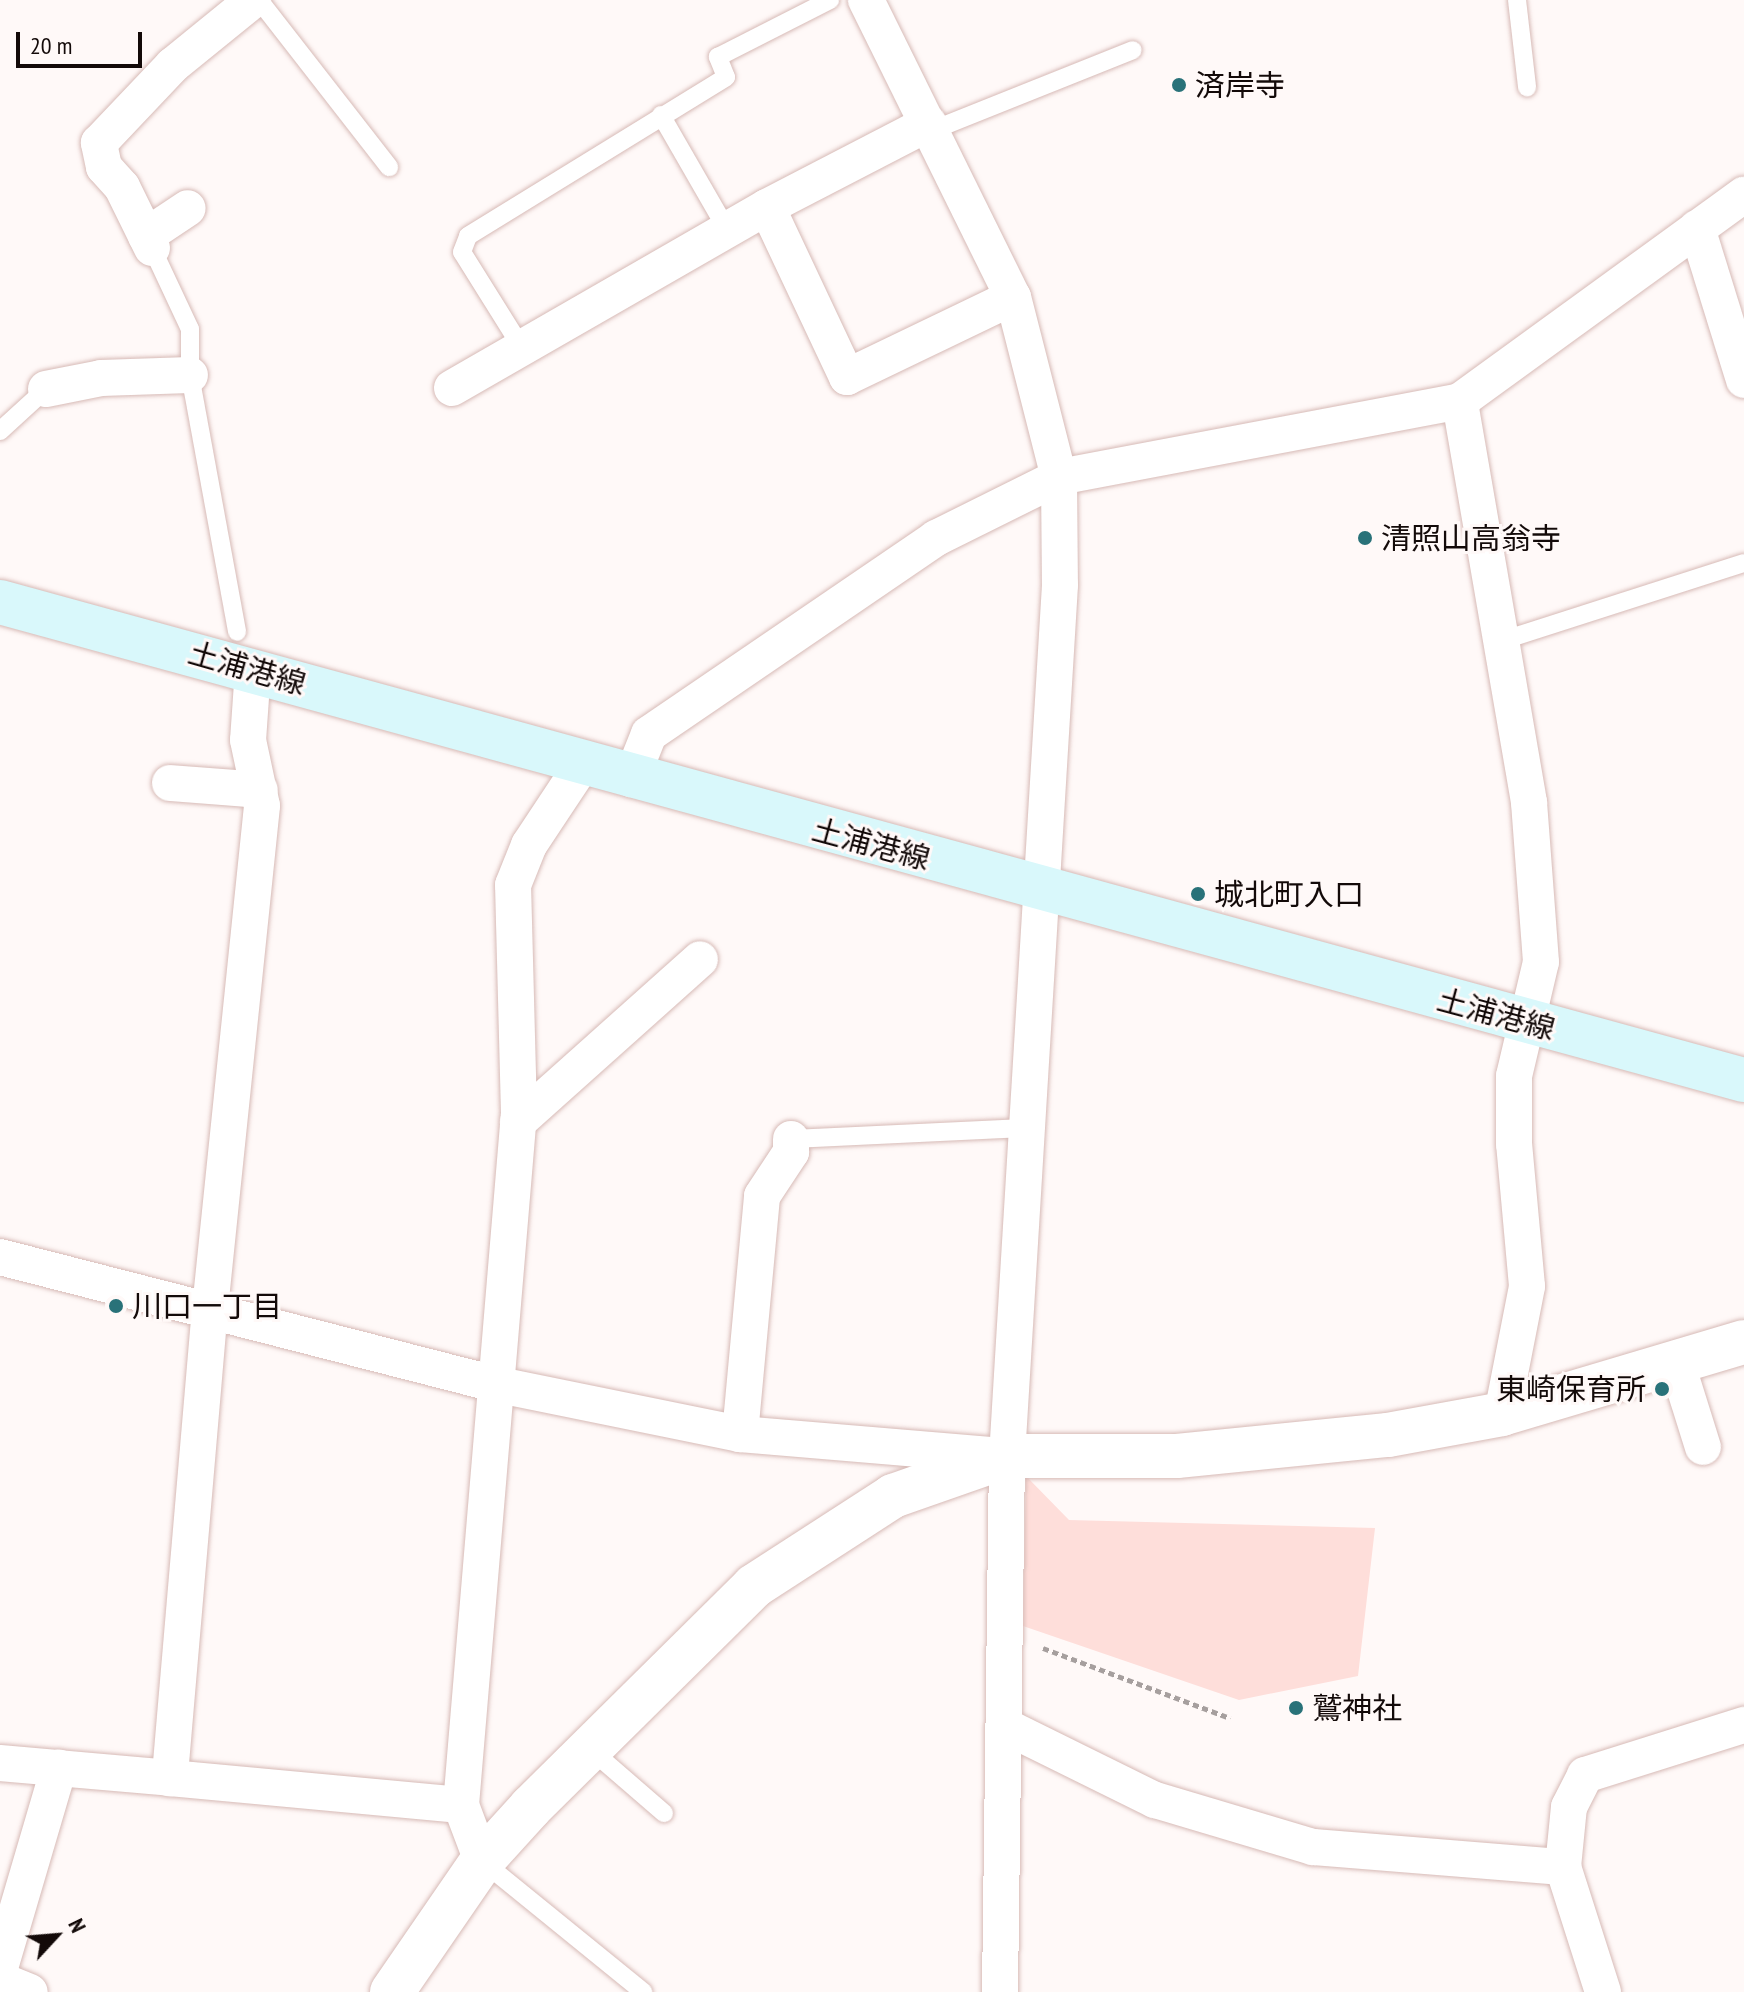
<!DOCTYPE html>
<html>
<head>
<meta charset="utf-8">
<style>
  body { margin:0 }
  #map { position:relative; width:1744px; height:1992px; overflow:hidden; background:#fff9f8; font-family:"PT Sans Narrow","Noto Sans JP",sans-serif }
  div>[style] { position:absolute }
  .green>* { inset:0; background:#fededa }
  .path>* { height:5px; margin-top:-2.5px; transform-origin:0; background:repeating-linear-gradient(90deg,#a69f9e 0 6px,transparent 0 10px) }
  .roads { filter:drop-shadow(0 0 2px #d7bab6) drop-shadow(0 0 2px #d7bab6) }
  .service>* { height:18px; margin:-9px; padding:0 9px; transform-origin:9px; border-radius:9px; background:#fff }
  .minor>* { height:36px; margin:-18px; padding:0 18px; transform-origin:18px; border-radius:18px; background:#fff }
  .tertiary>* { height:44px; margin:-22px; padding:0 22px; transform-origin:22px; border-radius:22px; background:#fff }
  .secondary>* { height:44px; margin:-22px; padding:0 22px; transform-origin:22px; border-radius:22px; background:#d9f8fb }
  .dots>* { width:22px; height:22px; translate:-50% -50%; box-sizing:border-box; border:4px solid #fff9f8; border-radius:50% }
  span { translate:-50% -50%; white-space:nowrap; text-align:center; line-height:1.15; -webkit-text-stroke:6px #fff9f8; paint-order:stroke }
  .poi-label { font-size:30px; color:#130a09 }
  .left { translate:0 -50%; text-align:left }
  .right { translate:-100% -50%; text-align:right }
  .street-label { font-size:30px; color:#130a09 }
  .north { position:absolute; left:16px; top:1896px; width:80px; height:80px; -webkit-text-stroke:6px #fff9f8; paint-order:stroke; rotate:64deg; font-size:22px; font-weight:700; line-height:32px; text-align:center; color:#130a09 }
  .north::after { content:''; display:block; margin:auto; width:28px; height:36px; background:#130a09; clip-path:polygon(50% 0,100% 100%,50% 72%,0 100%) }
  .scale { position:absolute; left:16px; top:32px; width:126px; height:36px; box-sizing:border-box; border:4px solid #130a09; border-top:0; padding-left:10px; font-size:24px; line-height:28px; white-space:nowrap; color:#130a09; -webkit-text-stroke:6px #fff9f8; paint-order:stroke }
</style>
</head>
<body>
<div id="map">
  <div class="green">
    <div style="clip-path:polygon(1026px 1476px,1069px 1520px,1375px 1528px,1358px 1676px,1239px 1700px,1023px 1626px)"></div>
  </div>
  <div class="path">
    <div style="left:1043px;top:1648px;width:200px;rotate:20.5deg"></div>
  </div>
  <div class="roads">
    <div class="service">
      <div style="left:259px;top:0;width:212px;rotate:52.1deg"></div>
      <div style="left:1517px;top:0;width:88px;rotate:83.4deg"></div>
      <div style="left:661px;top:115px;width:133px;rotate:60.1deg"></div>
      <div style="left:933px;top:130px;width:215px;rotate:-21.8deg"></div>
      <div style="left:152px;top:248px;width:89px;rotate:64.9deg"></div>
      <div style="left:190px;top:329px;width:46px;rotate:90deg"></div>
      <div style="left:190px;top:375px;width:261px;rotate:79.6deg"></div>
      <div style="left:522px;top:348px;width:113px;rotate:-122deg"></div>
      <div style="left:462px;top:252px;width:17px;rotate:-69deg"></div>
      <div style="left:468px;top:236px;width:303px;rotate:-31.6deg"></div>
      <div style="left:726px;top:77px;width:22px;rotate:-112deg"></div>
      <div style="left:718px;top:57px;width:126px;rotate:-27deg"></div>
      <div style="left:0;top:431px;width:62px;rotate:-42.4deg"></div>
      <div style="left:1501px;top:641px;width:255px;rotate:-17.8deg"></div>
      <div style="left:791px;top:1139px;width:235px;rotate:-2.7deg"></div>
      <div style="left:590px;top:1749px;width:98px;rotate:40.9deg"></div>
      <div style="left:482px;top:1861px;width:208px;rotate:39.1deg"></div>
    </div>
    <div class="minor">
      <div style="left:866px;top:0;width:331px;rotate:63.7deg"></div>
      <div style="left:1013px;top:297px;width:186px;rotate:75.7deg"></div>
      <div style="left:1059px;top:477px;width:108px;rotate:89.5deg"></div>
      <div style="left:1060px;top:585px;width:873px;rotate:93.48deg"></div>
      <div style="left:1007px;top:1456px;width:536px;rotate:90.75deg"></div>
      <div style="left:767px;top:207px;width:188px;rotate:64.8deg"></div>
      <div style="left:847px;top:377px;width:184px;rotate:-25.7deg"></div>
      <div style="left:1697px;top:228px;width:159px;rotate:72.8deg"></div>
      <div style="left:146px;top:236px;width:50px;rotate:-33.7deg"></div>
      <div style="left:152px;top:248px;width:68px;rotate:-116.2deg"></div>
      <div style="left:122px;top:187px;width:27px;rotate:-132deg"></div>
      <div style="left:104px;top:167px;width:25px;rotate:-102deg"></div>
      <div style="left:99px;top:143px;width:108px;rotate:-46.5deg"></div>
      <div style="left:173px;top:65px;width:103px;rotate:-39.1deg"></div>
      <div style="left:452px;top:388px;width:363px;rotate:-29.9deg"></div>
      <div style="left:767px;top:207px;width:182px;rotate:-27.4deg"></div>
      <div style="left:46px;top:389px;width:56px;rotate:-11.3deg"></div>
      <div style="left:101px;top:378px;width:89px;rotate:-1.9deg"></div>
      <div style="left:253px;top:669px;width:71px;rotate:94deg"></div>
      <div style="left:248px;top:740px;width:67px;rotate:78deg"></div>
      <div style="left:262px;top:806px;width:505px;rotate:95.91deg"></div>
      <div style="left:210px;top:1308px;width:472px;rotate:94.9deg"></div>
      <div style="left:170px;top:1778px;width:292px;rotate:5.3deg"></div>
      <div style="left:631px;top:779px;width:48px;rotate:-68.2deg"></div>
      <div style="left:649px;top:734px;width:348px;rotate:-34.3deg"></div>
      <div style="left:936px;top:538px;width:137px;rotate:-26.4deg"></div>
      <div style="left:1059px;top:477px;width:408px;rotate:-10.7deg"></div>
      <div style="left:170px;top:783px;width:90px;rotate:4.4deg"></div>
      <div style="left:518px;top:1122px;width:244px;rotate:-41.8deg"></div>
      <div style="left:0;top:1257px;width:515px;rotate:14.39deg"></div>
      <div style="left:499px;top:1385px;width:246px;rotate:11.5deg"></div>
      <div style="left:740px;top:1434px;width:263px;rotate:4.8deg"></div>
      <div style="left:1676px;top:1361px;width:90px;rotate:72.6deg"></div>
      <div style="left:1502px;top:1414px;width:130px;rotate:-78.9deg"></div>
      <div style="left:1527px;top:1286px;width:143px;rotate:-95.2deg"></div>
      <div style="left:1514px;top:1144px;width:68px;rotate:-90deg"></div>
      <div style="left:1514px;top:1076px;width:117px;rotate:-76.7deg"></div>
      <div style="left:1541px;top:962px;width:160px;rotate:-94.3deg"></div>
      <div style="left:1529px;top:802px;width:407px;rotate:-99.8deg"></div>
      <div style="left:1460px;top:401px;width:351px;rotate:-36deg"></div>
      <div style="left:740px;top:1434px;width:239px;rotate:-84.7deg"></div>
      <div style="left:762px;top:1196px;width:53px;rotate:-56.6deg"></div>
      <div style="left:791px;top:1152px;width:13px;rotate:-90deg"></div>
      <div style="left:1007px;top:1727px;width:165px;rotate:26.3deg"></div>
      <div style="left:1155px;top:1800px;width:165px;rotate:16.6deg"></div>
      <div style="left:1313px;top:1847px;width:251px;rotate:4.6deg"></div>
      <div style="left:0;top:1763px;width:171px;rotate:5deg"></div>
      <div style="left:482px;top:1861px;width:60px;rotate:-110.6deg"></div>
      <div style="left:461px;top:1805px;width:694px;rotate:-85.21deg"></div>
      <div style="left:519px;top:1113px;width:228px;rotate:-91.5deg"></div>
      <div style="left:513px;top:885px;width:43px;rotate:-68.2deg"></div>
      <div style="left:529px;top:845px;width:96px;rotate:-56.5deg"></div>
      <div style="left:0;top:1968px;width:209px;rotate:-73.6deg"></div>
      <div style="left:0;top:1980px;width:32px;rotate:22deg"></div>
      <div style="left:1603px;top:1992px;width:131px;rotate:-107.7deg"></div>
      <div style="left:1563px;top:1867px;width:60px;rotate:-84.3deg"></div>
      <div style="left:1569px;top:1807px;width:36px;rotate:-63deg"></div>
      <div style="left:1585px;top:1775px;width:167px;rotate:-17.5deg"></div>
    </div>
    <div class="tertiary">
      <div style="left:392px;top:1992px;width:159px;rotate:-55.5deg"></div>
      <div style="left:482px;top:1861px;width:73px;rotate:-47.8deg"></div>
      <div style="left:531px;top:1807px;width:314px;rotate:-44.7deg"></div>
      <div style="left:754px;top:1586px;width:166px;rotate:-32.9deg"></div>
      <div style="left:893px;top:1496px;width:121px;rotate:-19.3deg"></div>
      <div style="left:1007px;top:1456px;width:170px"></div>
      <div style="left:1177px;top:1456px;width:212px;rotate:-5.7deg"></div>
      <div style="left:1388px;top:1435px;width:116px;rotate:-10.4deg"></div>
      <div style="left:1502px;top:1414px;width:252px;rotate:-16.6deg"></div>
    </div>
    <div class="secondary">
      <div style="left:0;top:602px;width:1808px;rotate:15.33deg"></div>
    </div>
  </div>
  <div class="dots">
    <div style="left:1179px;top:85px;background:#297279"></div>
    <div style="left:1365px;top:538px;background:#297279"></div>
    <div style="left:1198px;top:894px;background:#297279"></div>
    <div style="left:116px;top:1306px;background:#297279"></div>
    <div style="left:1662px;top:1389px;background:#297279"></div>
    <div style="left:1296px;top:1708px;background:#297279"></div>
  </div>
  <div class="poi-label">
    <span class="left" style="left:1195px;top:85px">済岸寺</span>
    <span class="left" style="left:1381px;top:538px">清照山高翁寺</span>
    <span class="left" style="left:1214px;top:894px">城北町入口</span>
    <span class="left" style="left:132px;top:1306px">川口一丁目</span>
    <span class="right" style="left:1646px;top:1389px">東崎保育所</span>
    <span class="left" style="left:1312px;top:1708px">鷲神社</span>
  </div>
  <div class="street-label">
    <span style="left:247px;top:668px;rotate:16deg">土浦港線</span>
    <span style="left:871px;top:844px;rotate:15deg">土浦港線</span>
    <span style="left:1496px;top:1014px;rotate:15deg">土浦港線</span>
  </div>
  <div class="north">N</div>
  <div class="scale">20 m</div>
</div>
</body>
</html>
